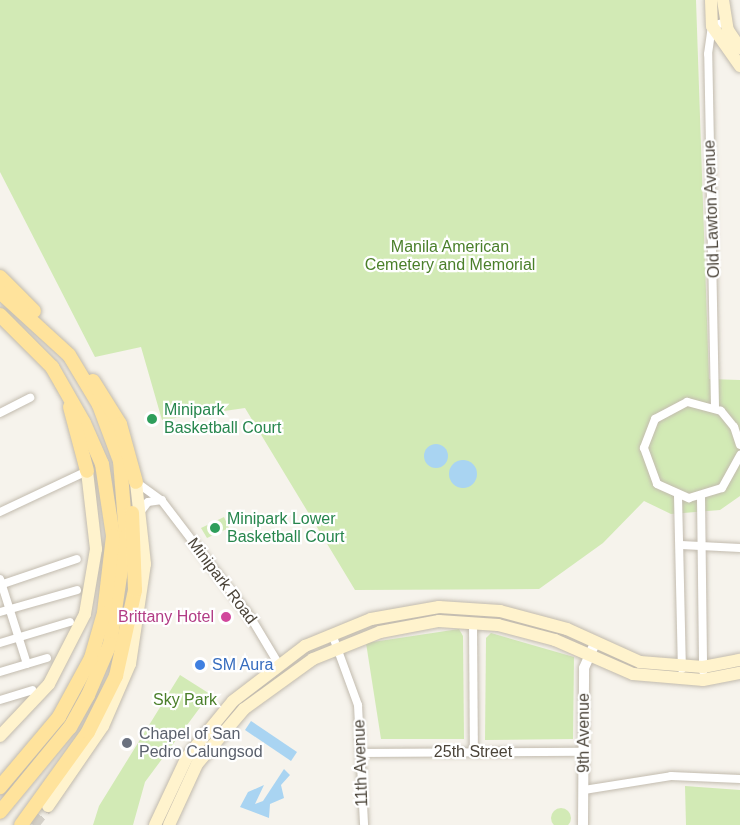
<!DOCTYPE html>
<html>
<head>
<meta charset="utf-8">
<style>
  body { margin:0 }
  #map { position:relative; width:740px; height:825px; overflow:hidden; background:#f6f3ec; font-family:Arial,sans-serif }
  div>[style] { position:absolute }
  .green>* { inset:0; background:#d2eab5 }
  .round { border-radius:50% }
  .water>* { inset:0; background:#a9d4f2 }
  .secondary-tunnel>* { height:12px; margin-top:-6px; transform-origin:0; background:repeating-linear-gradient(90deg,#d4d0c8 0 12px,transparent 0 18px) }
  .roads { filter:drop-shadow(0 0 2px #c2bbae) drop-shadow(0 0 2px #c2bbae) }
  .minor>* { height:8px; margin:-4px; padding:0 4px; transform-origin:4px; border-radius:4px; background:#fff }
  .tertiary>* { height:10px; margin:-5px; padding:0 5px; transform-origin:5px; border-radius:5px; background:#fff }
  .secondary>* { height:12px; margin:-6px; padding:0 6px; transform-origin:6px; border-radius:6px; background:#fff3cd }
  .primary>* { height:14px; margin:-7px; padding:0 7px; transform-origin:7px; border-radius:7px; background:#ffe39c }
  .dots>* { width:16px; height:16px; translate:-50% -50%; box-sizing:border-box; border:3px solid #fff; border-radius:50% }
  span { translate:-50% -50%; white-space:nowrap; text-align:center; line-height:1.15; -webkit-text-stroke:4.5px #fff; paint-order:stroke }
  .street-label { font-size:16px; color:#4b4439 }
  .park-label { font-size:16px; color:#4a7f2a }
  .leisure-label { font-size:16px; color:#27864d }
  .left { translate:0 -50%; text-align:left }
  .hotel-label { font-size:16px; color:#b23c85 }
  .right { translate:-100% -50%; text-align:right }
  .shop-label { font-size:16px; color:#366cbe }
  .worship-label { font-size:16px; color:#5b616d }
</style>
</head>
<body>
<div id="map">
  <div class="green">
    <div style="clip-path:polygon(0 0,696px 0,709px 379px,740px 380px,740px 496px,720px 510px,671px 514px,644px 501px,603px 543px,539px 589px,355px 590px,245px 408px,162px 420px,141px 347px,95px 357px,0 172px)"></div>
    <div style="clip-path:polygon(224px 517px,229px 528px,207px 538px,201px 528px)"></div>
    <div style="clip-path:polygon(459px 629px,463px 636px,464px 739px,381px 739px,366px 643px)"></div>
    <div style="clip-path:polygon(491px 633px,574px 657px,573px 739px,485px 740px,486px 638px)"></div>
    <div style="clip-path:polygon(180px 675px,210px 694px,145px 782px,133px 825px,93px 825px,99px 806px)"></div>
    <div style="clip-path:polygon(685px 786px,740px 790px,740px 825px,686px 825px)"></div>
    <div class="round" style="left:551px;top:808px;width:20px;height:20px"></div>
  </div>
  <div class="water">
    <div class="round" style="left:424px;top:444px;width:24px;height:24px"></div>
    <div class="round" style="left:449px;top:460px;width:28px;height:28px"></div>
    <div style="clip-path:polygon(251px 721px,297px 752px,291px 761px,245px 730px)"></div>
    <div style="clip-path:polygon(284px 769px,290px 775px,281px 785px,284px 798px,270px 804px,269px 818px,240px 807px,248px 792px,264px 785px,255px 804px,263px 801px)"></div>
  </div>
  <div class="secondary-tunnel">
    <div style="left:33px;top:825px;width:24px;rotate:-52deg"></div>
  </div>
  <div class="roads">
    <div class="minor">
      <div style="left:715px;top:407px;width:353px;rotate:-91.1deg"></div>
      <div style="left:708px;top:54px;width:28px;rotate:-82deg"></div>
      <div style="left:712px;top:26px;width:15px;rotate:-16deg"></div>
      <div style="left:0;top:413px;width:34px;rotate:-27deg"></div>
      <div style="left:740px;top:445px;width:19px;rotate:-108deg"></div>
      <div style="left:734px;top:427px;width:21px;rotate:-129deg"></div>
      <div style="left:721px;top:411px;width:35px;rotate:-165deg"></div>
      <div style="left:687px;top:402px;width:36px;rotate:152deg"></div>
      <div style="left:655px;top:419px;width:31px;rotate:111deg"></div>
      <div style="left:644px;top:448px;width:38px;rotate:70deg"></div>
      <div style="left:657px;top:484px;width:35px;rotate:24deg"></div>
      <div style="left:689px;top:498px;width:34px;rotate:-17deg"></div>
      <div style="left:722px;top:488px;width:38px;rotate:-61deg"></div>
      <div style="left:136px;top:482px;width:32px;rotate:36deg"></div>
      <div style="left:162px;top:501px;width:147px;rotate:52.7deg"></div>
      <div style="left:251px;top:618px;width:52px;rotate:59deg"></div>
      <div style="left:678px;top:496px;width:173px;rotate:88.7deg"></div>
      <div style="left:701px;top:497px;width:174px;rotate:89.3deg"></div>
      <div style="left:141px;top:511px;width:11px;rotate:-52deg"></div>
      <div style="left:148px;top:502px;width:14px;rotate:-8deg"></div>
      <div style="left:0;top:512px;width:96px;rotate:-25.2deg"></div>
      <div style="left:681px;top:545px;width:59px;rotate:2.9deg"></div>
      <div style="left:0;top:579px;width:89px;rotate:72.4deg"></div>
      <div style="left:0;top:585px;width:81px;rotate:-18.7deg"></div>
      <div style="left:0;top:612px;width:80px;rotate:-15.9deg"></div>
      <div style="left:473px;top:622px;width:130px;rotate:89.6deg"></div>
      <div style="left:332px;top:634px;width:76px;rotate:69.9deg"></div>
      <div style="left:358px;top:705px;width:120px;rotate:87.1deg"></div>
      <div style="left:0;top:643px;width:73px;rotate:-16.7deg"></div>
      <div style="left:0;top:672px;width:49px;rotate:-16.6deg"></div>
      <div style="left:0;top:700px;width:34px;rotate:-17deg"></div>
      <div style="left:363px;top:753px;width:221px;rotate:-0.3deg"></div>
      <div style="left:584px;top:790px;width:88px;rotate:-9.1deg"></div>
      <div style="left:671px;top:776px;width:69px;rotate:2.5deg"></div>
    </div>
    <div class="tertiary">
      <div style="left:583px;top:825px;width:157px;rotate:-89.6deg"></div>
      <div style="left:584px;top:668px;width:27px;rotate:-66deg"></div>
    </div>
    <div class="secondary">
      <div style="left:711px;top:0;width:26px;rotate:88deg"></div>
      <div style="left:712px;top:26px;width:49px;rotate:55deg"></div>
      <div style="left:723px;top:0;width:30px;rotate:81deg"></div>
      <div style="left:728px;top:30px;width:22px;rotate:56deg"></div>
      <div style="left:0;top:736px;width:71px;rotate:-46.7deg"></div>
      <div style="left:49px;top:684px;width:79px;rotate:-62.8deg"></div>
      <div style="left:85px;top:614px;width:66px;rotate:-80.4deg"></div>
      <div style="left:96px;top:549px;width:79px;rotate:-96.6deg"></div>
      <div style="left:48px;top:806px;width:97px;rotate:-55.5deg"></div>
      <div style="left:103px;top:726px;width:68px;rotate:-66.5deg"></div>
      <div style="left:130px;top:664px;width:101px;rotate:-81.5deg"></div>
      <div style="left:145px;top:564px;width:82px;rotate:-96.3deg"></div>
      <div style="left:155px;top:825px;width:75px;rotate:-64.8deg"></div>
      <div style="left:187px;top:757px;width:72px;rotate:-50.6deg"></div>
      <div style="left:233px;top:701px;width:91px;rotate:-37.4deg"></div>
      <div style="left:305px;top:646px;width:71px;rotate:-22.2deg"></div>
      <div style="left:371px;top:619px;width:69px;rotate:-10deg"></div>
      <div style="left:439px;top:607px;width:61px;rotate:3.8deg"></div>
      <div style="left:500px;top:611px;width:69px;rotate:15deg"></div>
      <div style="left:567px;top:629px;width:80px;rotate:24.3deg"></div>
      <div style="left:640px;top:662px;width:63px;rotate:4.5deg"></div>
      <div style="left:703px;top:667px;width:38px;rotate:-11deg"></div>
      <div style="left:169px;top:825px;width:67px;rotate:-65.3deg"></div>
      <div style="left:197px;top:764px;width:72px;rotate:-49.5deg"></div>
      <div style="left:244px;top:709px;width:85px;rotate:-35.9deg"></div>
      <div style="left:313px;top:659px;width:72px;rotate:-21.9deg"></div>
      <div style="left:380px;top:632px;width:60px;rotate:-10.6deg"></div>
      <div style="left:439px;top:621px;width:59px;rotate:3.9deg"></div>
      <div style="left:498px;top:625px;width:59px;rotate:14.7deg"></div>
      <div style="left:555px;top:640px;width:85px;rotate:23.6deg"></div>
      <div style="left:633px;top:674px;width:70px;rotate:4.9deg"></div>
      <div style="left:703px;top:680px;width:38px;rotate:-11deg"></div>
    </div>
    <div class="primary">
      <div style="left:0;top:277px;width:48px;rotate:45deg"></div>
      <div style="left:0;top:292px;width:93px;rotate:42.4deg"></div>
      <div style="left:69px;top:355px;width:58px;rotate:59deg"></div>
      <div style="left:99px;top:405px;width:60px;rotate:69.4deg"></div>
      <div style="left:120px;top:461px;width:75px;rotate:85.4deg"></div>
      <div style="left:126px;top:536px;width:109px;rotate:98.4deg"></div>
      <div style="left:110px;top:644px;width:56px;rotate:113.3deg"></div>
      <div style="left:88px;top:695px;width:37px;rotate:119deg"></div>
      <div style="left:70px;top:727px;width:110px;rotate:129.5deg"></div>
      <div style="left:0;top:315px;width:74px;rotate:45deg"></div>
      <div style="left:52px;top:367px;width:64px;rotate:60.3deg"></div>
      <div style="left:84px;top:423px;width:45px;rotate:66.3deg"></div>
      <div style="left:102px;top:464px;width:73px;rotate:81.3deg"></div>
      <div style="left:113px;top:536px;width:78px;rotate:96.7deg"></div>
      <div style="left:104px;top:613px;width:47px;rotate:106.1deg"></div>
      <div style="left:91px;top:658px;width:67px;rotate:118.5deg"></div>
      <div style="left:59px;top:717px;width:92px;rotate:130.1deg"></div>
      <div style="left:93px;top:381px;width:51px;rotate:57.9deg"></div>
      <div style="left:120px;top:424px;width:60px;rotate:74.6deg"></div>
      <div style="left:70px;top:407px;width:66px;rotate:75.1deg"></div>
      <div style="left:21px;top:825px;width:115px;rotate:-54.2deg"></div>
      <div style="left:88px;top:732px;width:63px;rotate:-63.4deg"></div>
      <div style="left:116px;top:676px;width:88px;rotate:-77.5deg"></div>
      <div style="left:135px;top:590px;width:77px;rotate:-92.2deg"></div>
    </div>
  </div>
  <div class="dots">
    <div style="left:152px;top:419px;background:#2e9e5b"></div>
    <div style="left:215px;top:528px;background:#2e9e5b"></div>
    <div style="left:226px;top:617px;background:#d1479c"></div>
    <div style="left:200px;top:665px;background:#3f7fe0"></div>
    <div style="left:127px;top:743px;background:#6b7280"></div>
  </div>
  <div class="street-label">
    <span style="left:712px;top:209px;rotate:-92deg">Old Lawton Avenue</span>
    <span style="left:222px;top:581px;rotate:53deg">Minipark Road</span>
    <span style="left:584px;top:733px;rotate:-90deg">9th Avenue</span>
    <span style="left:473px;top:752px">25th Street</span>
    <span style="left:361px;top:763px;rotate:-92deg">11th Avenue</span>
  </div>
  <div class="park-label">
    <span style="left:450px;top:256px">Manila American<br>Cemetery and Memorial</span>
    <span style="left:185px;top:700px">Sky Park</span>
  </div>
  <div class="leisure-label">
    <span class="left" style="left:164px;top:419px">Minipark<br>Basketball Court</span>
    <span class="left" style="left:227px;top:528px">Minipark Lower<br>Basketball Court</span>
  </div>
  <div class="hotel-label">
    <span class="right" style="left:214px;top:617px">Brittany Hotel</span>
  </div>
  <div class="shop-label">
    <span class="left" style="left:212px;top:665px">SM Aura</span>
  </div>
  <div class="worship-label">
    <span class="left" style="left:139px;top:743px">Chapel of San<br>Pedro Calungsod</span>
  </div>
</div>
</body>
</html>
